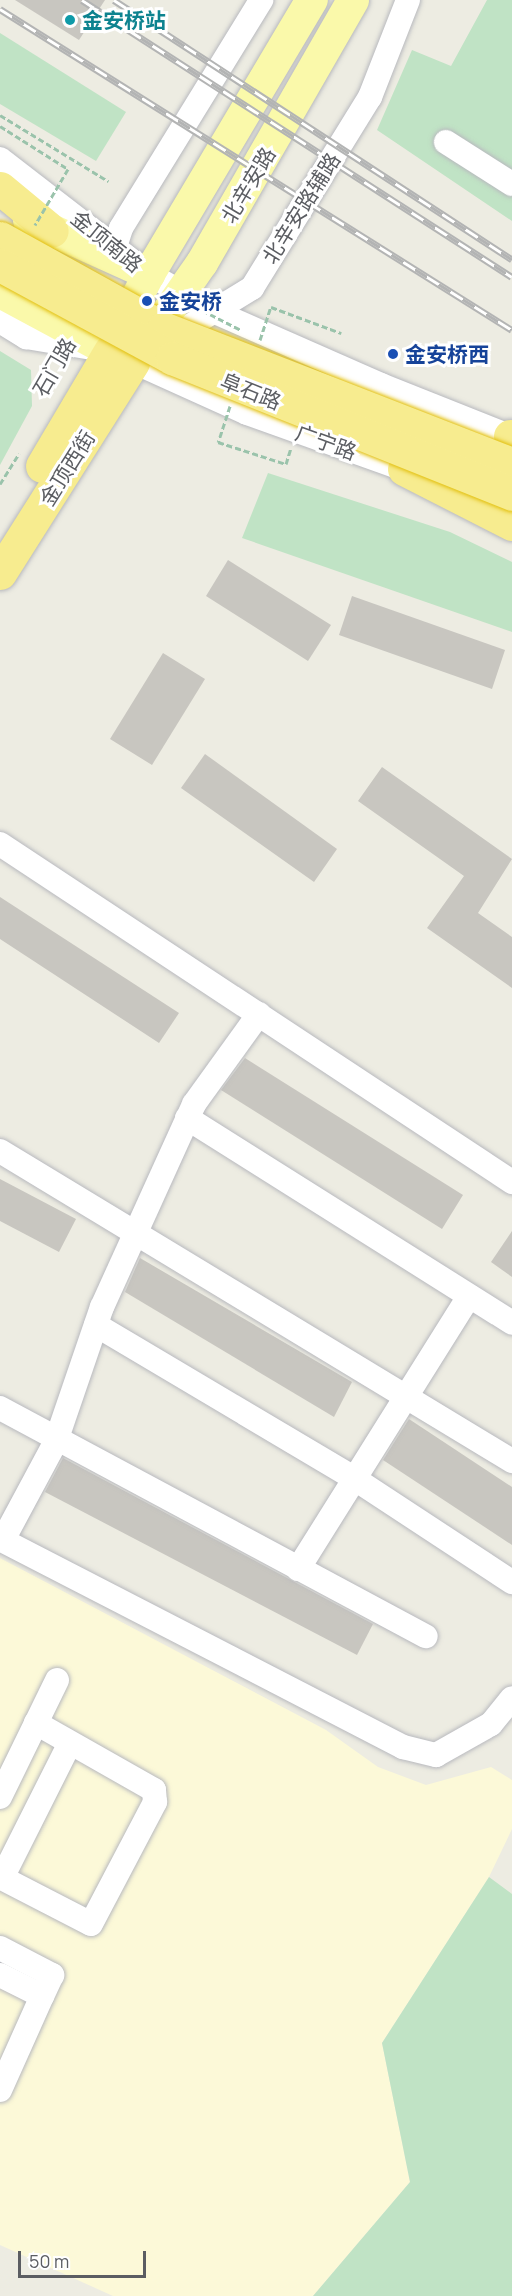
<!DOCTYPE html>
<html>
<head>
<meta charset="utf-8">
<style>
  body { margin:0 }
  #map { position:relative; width:512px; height:2296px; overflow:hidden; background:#edece2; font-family:Manrope,"Noto Sans SC",sans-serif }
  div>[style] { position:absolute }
  .commercial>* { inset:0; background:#fcf9d8 }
  .green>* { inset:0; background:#c0e3c5 }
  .building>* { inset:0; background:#c8c6c0 }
  .path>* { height:3px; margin-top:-1.5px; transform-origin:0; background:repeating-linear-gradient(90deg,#9ac3ab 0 6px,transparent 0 9px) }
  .roads { filter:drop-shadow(0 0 2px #b8b9be) drop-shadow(0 0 2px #b8b9be) }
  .minor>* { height:24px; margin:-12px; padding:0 12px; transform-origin:12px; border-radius:12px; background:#fff }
  .major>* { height:32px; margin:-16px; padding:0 16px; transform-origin:16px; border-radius:16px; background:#faf9aa }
  .highway>* { height:33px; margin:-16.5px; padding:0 16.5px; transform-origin:16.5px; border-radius:16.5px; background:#f7ec8f }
  .rail>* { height:7px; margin-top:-3.5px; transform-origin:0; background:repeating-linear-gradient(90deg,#fff 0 14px,#b3b4b4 0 28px); box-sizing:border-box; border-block:2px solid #b3b4b4 }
  .path-bridge>* { height:3px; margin-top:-1.5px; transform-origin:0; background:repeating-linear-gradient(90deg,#9ac3ab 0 6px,transparent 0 9px) }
  .bridges { filter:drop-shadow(0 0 2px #e2bf0c) drop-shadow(0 0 2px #e2bf0c) }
  .highway-bridge>* { height:33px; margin:-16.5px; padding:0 16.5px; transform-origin:16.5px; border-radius:16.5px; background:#f7ec8f }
  .dots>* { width:16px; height:16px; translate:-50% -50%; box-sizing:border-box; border:3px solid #fff; border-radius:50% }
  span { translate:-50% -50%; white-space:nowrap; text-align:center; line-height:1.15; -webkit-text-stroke:6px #fff; paint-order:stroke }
  .culture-label { font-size:21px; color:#0d838f; font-weight:700 }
  .left { translate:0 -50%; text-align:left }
  .street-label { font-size:21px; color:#5b5d62 }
  .transit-label { font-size:21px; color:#164399; font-weight:700 }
  .scale { position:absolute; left:18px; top:2251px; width:128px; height:27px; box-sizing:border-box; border:3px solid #5b5d62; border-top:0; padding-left:8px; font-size:18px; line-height:21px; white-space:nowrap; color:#5b5d62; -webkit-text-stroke:4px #fff; paint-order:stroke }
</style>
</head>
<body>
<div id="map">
  <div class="commercial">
    <div style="clip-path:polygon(0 1558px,326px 1730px,378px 1767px,426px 1785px,491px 1767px,512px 1780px,512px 1829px,489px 1877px,382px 2043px,410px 2182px,313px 2296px,113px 2296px,0 2245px)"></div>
  </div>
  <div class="green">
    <div style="clip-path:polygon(487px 0,512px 0,512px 221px,377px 130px,412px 50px,451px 66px)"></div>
    <div style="clip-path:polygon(0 33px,126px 112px,96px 161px,0 104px)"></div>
    <div style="clip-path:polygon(0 351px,31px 370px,32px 406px,0 465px)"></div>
    <div style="clip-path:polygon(268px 473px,450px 532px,512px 562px,512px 632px,242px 538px)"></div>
    <div style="clip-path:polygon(489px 1877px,512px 1894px,512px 2296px,313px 2296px,410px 2182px,382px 2043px)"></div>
  </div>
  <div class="building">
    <div style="clip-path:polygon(15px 0,105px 0,79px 40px)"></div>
    <div style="clip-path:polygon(228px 560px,331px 625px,308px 661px,206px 596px)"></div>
    <div style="clip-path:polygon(352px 596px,505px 650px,492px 689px,339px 635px)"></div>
    <div style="clip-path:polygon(163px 653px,205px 679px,152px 765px,110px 739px)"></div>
    <div style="clip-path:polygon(205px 754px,337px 849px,314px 882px,181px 788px)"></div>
    <div style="clip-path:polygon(382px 767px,512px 859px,478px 913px,512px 937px,512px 988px,427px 928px,464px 876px,358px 801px)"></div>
    <div style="clip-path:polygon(0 897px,179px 1013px,159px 1043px,0 939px)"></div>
    <div style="clip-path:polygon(245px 1058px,463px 1195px,442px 1229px,221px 1090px)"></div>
    <div style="clip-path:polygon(0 1179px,76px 1219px,59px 1252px,0 1221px)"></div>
    <div style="clip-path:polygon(512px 1231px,512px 1277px,491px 1262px)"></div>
    <div style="clip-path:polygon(140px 1258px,352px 1382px,334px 1417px,125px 1292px)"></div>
    <div style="clip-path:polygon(409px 1419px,512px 1487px,512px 1545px,383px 1460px)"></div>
    <div style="clip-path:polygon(63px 1458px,373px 1624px,357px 1655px,45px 1492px)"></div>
  </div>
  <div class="path">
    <div style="left:0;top:115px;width:127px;rotate:31.4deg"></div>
    <div style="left:286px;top:464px;width:17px;rotate:-73deg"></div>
    <div style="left:0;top:484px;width:36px;rotate:-58deg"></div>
  </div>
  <div class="roads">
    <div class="minor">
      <div style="left:446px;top:142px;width:78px;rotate:32.5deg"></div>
      <div style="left:0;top:159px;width:188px;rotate:37.7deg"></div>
      <div style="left:149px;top:274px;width:74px;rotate:30deg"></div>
      <div style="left:213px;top:311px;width:184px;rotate:23.8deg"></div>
      <div style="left:381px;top:385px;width:141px;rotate:21.7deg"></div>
      <div style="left:112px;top:256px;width:29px;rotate:-72deg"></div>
      <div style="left:121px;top:228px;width:268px;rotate:-58.4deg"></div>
      <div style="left:0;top:321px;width:31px;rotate:32deg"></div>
      <div style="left:26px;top:337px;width:85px;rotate:9.5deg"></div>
      <div style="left:110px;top:351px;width:150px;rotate:24.3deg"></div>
      <div style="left:247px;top:413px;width:184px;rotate:19.7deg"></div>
      <div style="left:167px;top:340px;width:100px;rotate:-31.5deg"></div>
      <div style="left:252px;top:288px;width:225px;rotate:-58.3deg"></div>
      <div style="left:370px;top:97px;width:104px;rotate:-68.6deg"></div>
      <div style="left:0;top:844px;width:614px;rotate:33.43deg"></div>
      <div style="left:187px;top:1118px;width:384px;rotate:32.2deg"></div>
      <div style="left:0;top:1151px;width:599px;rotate:31.19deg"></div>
      <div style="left:96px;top:1325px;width:301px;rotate:30.7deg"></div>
      <div style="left:355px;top:1479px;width:188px;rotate:33.3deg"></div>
      <div style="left:0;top:1408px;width:483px;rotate:28.2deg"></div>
      <div style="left:0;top:1539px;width:454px;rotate:27.3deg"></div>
      <div style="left:403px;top:1747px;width:34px;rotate:14deg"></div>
      <div style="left:436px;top:1755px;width:63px;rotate:-29.4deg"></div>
      <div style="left:491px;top:1724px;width:33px;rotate:-51deg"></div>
      <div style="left:3px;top:1540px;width:112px;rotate:-61.8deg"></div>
      <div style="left:56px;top:1441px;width:142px;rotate:-71.1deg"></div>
      <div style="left:102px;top:1307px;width:223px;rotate:-65.6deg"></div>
      <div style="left:194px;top:1104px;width:111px;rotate:-54.2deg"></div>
      <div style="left:298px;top:1569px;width:322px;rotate:-57.9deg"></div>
      <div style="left:0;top:1797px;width:130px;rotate:-64deg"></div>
      <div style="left:0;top:1877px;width:102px;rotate:27.3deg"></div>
      <div style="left:91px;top:1924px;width:138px;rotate:-62.3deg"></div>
      <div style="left:155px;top:1802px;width:12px;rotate:-95deg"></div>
      <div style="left:154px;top:1790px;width:136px;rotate:-150.4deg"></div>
      <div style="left:2px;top:1878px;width:151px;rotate:-63.3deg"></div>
      <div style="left:0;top:1948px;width:59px;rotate:27.4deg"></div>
      <div style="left:52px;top:1975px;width:23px;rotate:115deg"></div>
      <div style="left:42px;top:1996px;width:47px;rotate:-153.4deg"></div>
      <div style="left:0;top:2090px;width:103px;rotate:-65.9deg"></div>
    </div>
    <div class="major">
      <div style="left:29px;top:220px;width:132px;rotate:24.2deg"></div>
      <div style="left:0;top:292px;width:125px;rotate:28.2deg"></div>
      <div style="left:118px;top:334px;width:68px;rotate:-62.7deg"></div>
      <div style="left:149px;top:274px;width:319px;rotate:-59.3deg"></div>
      <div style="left:144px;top:346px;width:101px;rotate:-55.1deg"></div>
      <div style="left:202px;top:263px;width:303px;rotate:-60.1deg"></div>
    </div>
    <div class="highway">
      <div style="left:0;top:188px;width:67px;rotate:39.6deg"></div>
      <div style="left:510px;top:436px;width:2px;rotate:27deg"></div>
      <div style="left:42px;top:466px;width:134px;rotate:-59.4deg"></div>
      <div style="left:404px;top:469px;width:121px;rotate:27deg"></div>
      <div style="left:0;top:573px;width:249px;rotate:-57.7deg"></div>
    </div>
  </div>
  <div class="rail">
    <div style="left:82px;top:0;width:511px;rotate:32.79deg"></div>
    <div style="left:114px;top:0;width:475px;rotate:33.1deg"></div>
    <div style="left:0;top:9px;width:604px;rotate:32.09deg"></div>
  </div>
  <div class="path-bridge">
    <div style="left:0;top:126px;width:80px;rotate:32.3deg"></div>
    <div style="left:68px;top:169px;width:65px;rotate:120.5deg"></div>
    <div style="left:194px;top:306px;width:53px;rotate:27.1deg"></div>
    <div style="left:260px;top:340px;width:35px;rotate:-72deg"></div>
    <div style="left:271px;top:307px;width:75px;rotate:20.4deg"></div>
    <div style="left:230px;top:406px;width:38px;rotate:108deg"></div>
    <div style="left:218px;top:442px;width:71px;rotate:17.9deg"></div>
  </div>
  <div class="bridges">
    <div class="highway-bridge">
      <div style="left:0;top:238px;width:186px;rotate:28.9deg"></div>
      <div style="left:163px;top:328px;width:375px;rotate:21.3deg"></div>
      <div style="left:0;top:265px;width:196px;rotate:28.4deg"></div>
      <div style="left:172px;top:358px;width:366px;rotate:21.8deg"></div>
    </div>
  </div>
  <div class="dots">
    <div style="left:70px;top:20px;background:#0f9aa8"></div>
    <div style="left:147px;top:301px;background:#1a4fb4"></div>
    <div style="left:393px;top:354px;background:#1a4fb4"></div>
  </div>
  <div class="culture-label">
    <span class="left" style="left:82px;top:20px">金安桥站</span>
  </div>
  <div class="street-label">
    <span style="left:248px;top:185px;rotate:-59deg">北辛安路</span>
    <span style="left:301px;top:208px;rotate:-58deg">北辛安路辅路</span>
    <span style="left:107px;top:241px;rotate:39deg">金顶南路</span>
    <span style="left:54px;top:367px;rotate:-60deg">石门路</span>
    <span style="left:251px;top:391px;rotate:22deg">阜石路</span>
    <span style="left:326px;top:442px;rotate:20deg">广宁路</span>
    <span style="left:67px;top:468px;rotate:-58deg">金顶西街</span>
  </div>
  <div class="transit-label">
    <span class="left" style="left:159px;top:301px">金安桥</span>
    <span class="left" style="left:405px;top:354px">金安桥西</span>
  </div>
  <div class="scale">50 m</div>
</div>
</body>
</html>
